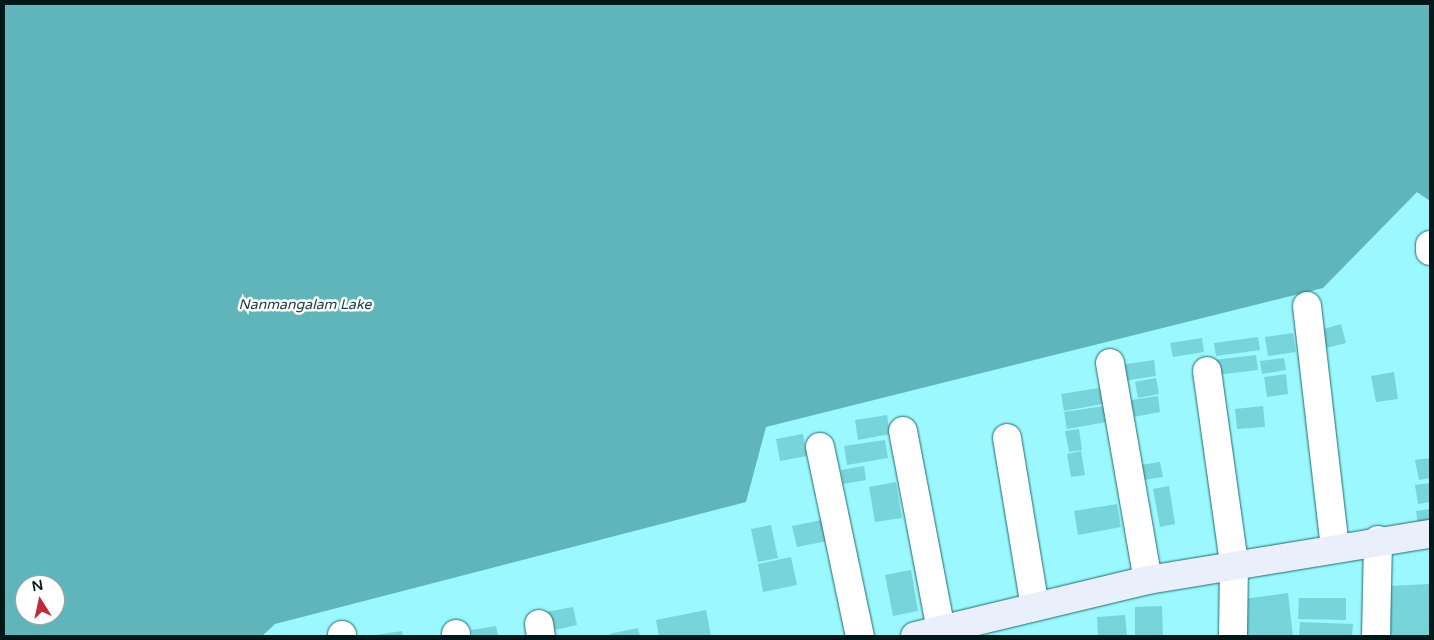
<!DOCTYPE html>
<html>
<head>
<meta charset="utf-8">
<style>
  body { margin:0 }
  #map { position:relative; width:1434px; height:640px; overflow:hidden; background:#9bf8fe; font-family:"Varela Round",sans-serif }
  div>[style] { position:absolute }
  .water>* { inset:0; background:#60b5bb }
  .building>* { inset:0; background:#78d4db }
  .roads { filter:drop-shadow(0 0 1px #206a6f) drop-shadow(0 0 1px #206a6f) }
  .street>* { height:28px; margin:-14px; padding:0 14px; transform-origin:14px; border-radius:14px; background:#fff }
  .secondary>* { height:28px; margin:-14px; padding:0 14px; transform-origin:14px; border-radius:14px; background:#e9f0fc }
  span { translate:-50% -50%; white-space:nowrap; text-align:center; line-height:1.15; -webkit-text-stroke:5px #fff; paint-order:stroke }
  .water-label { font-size:14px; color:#194244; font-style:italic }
  .frame { position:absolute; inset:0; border:5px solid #00181a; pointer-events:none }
  .north { position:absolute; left:15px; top:575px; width:50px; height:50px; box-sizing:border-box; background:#fff; border:1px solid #99a3a3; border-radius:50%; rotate:350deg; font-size:14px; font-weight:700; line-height:20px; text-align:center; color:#00181a }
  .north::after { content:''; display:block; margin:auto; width:18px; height:22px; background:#bc2c39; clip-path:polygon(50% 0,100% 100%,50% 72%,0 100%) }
</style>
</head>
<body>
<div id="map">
  <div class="water">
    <div style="clip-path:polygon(evenodd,4px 4px,1430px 4px,1430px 201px,1417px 192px,1323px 288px,766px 427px,746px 502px,275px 624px,262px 636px,4px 636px,4px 4px,25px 585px,55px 585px,55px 615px,25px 615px,25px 585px)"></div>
  </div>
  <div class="building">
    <div style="clip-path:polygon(1341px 324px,1346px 343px,1322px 349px,1317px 331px)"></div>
    <div style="clip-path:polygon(1293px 333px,1296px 352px,1268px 356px,1265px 337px)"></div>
    <div style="clip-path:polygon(1258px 337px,1260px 350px,1216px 356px,1214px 343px)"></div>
    <div style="clip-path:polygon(1202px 338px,1204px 352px,1173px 357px,1170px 343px)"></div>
    <div style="clip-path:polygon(1256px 355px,1258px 370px,1216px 375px,1214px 360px)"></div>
    <div style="clip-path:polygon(1284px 358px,1286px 370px,1262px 374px,1260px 361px)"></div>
    <div style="clip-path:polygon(1154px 360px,1156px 376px,1123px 381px,1120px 365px)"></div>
    <div style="clip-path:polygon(1394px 372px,1398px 399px,1376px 402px,1371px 376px)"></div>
    <div style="clip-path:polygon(1286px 374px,1288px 394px,1267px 397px,1264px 377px)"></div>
    <div style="clip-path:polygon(1156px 378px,1159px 394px,1138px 398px,1135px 382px)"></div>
    <div style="clip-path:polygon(1105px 387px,1108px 403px,1064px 411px,1061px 394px)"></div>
    <div style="clip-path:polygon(1158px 396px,1160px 412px,1128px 418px,1125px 401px)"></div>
    <div style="clip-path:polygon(1104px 406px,1107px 422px,1067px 429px,1064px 412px)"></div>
    <div style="clip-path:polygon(1263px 406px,1265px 427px,1237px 429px,1235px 409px)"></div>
    <div style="clip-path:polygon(887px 415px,890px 434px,858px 440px,855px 420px)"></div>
    <div style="clip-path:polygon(1079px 429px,1082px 450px,1069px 452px,1065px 431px)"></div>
    <div style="clip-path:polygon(803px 434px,807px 456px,780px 461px,776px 439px)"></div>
    <div style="clip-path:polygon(885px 440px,888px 458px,847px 465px,844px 446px)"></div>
    <div style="clip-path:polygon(1081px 451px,1085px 475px,1071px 477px,1067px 454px)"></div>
    <div style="clip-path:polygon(1430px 458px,1430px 478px,1419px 480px,1415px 460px)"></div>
    <div style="clip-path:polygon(1160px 462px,1163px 477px,1131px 482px,1128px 467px)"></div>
    <div style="clip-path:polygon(864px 466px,866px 480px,843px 484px,841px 470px)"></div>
    <div style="clip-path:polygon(896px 482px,902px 518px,875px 522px,869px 487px)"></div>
    <div style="clip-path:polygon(1430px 483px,1430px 502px,1418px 504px,1415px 485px)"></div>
    <div style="clip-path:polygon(1169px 486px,1175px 524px,1160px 527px,1153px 489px)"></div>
    <div style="clip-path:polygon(1117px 504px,1121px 527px,1078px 535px,1074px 511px)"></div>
    <div style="clip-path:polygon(1430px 509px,1430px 522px,1418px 524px,1416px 511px)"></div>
    <div style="clip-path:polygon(822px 520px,827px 541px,797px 547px,792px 526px)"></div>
    <div style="clip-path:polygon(771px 525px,778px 558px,758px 562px,751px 529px)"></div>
    <div style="clip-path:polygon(791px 557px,797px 585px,763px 592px,758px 564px)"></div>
    <div style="clip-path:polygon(911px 570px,918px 611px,893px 616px,885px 575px)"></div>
    <div style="clip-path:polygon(1430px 584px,1430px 636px,1391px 636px,1389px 586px)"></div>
    <div style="clip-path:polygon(1288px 593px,1293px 636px,1247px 636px,1243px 599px)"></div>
    <div style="clip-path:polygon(1299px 598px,1346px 598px,1346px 620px,1298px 619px)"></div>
    <div style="clip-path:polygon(1162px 606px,1163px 636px,1135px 636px,1135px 607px)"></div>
    <div style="clip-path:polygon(573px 607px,577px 625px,550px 631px,546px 612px)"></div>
    <div style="clip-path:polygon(706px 610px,711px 636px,659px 636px,656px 620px)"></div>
    <div style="clip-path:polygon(1125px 615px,1127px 636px,1098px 636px,1097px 617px)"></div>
    <div style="clip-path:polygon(1300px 622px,1353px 624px,1352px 636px,1299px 636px)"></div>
    <div style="clip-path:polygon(496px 626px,498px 636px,472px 636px,471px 630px)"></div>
    <div style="clip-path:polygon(638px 628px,640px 636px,610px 636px,609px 634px)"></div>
    <div style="clip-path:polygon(402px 631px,403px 636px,376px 636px,376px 635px)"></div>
  </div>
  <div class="roads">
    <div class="street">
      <div style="left:1430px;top:245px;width:6px;rotate:90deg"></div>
      <div style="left:1307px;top:306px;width:243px;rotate:83.4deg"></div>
      <div style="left:1110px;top:363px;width:220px;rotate:80.1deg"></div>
      <div style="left:1207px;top:371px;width:195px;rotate:82deg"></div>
      <div style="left:1234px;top:564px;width:72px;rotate:90.8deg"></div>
      <div style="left:903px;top:431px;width:203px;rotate:79.2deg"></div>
      <div style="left:1007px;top:438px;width:171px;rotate:80.6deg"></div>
      <div style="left:820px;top:447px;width:193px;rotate:78.1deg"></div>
      <div style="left:539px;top:624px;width:12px;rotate:81deg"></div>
      <div style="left:456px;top:634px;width:2px;rotate:90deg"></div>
      <div style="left:342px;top:635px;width:1px;rotate:90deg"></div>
      <div style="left:1376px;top:636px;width:96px;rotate:-88.8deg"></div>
    </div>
    <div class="secondary">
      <div style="left:915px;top:636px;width:240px;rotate:-13.5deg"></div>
      <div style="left:1148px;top:580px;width:286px;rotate:-9.3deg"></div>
    </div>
  </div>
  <div class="water-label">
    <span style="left:305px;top:305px">Nanmangalam Lake</span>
  </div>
  <div class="frame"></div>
  <div class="north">N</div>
</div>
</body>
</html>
